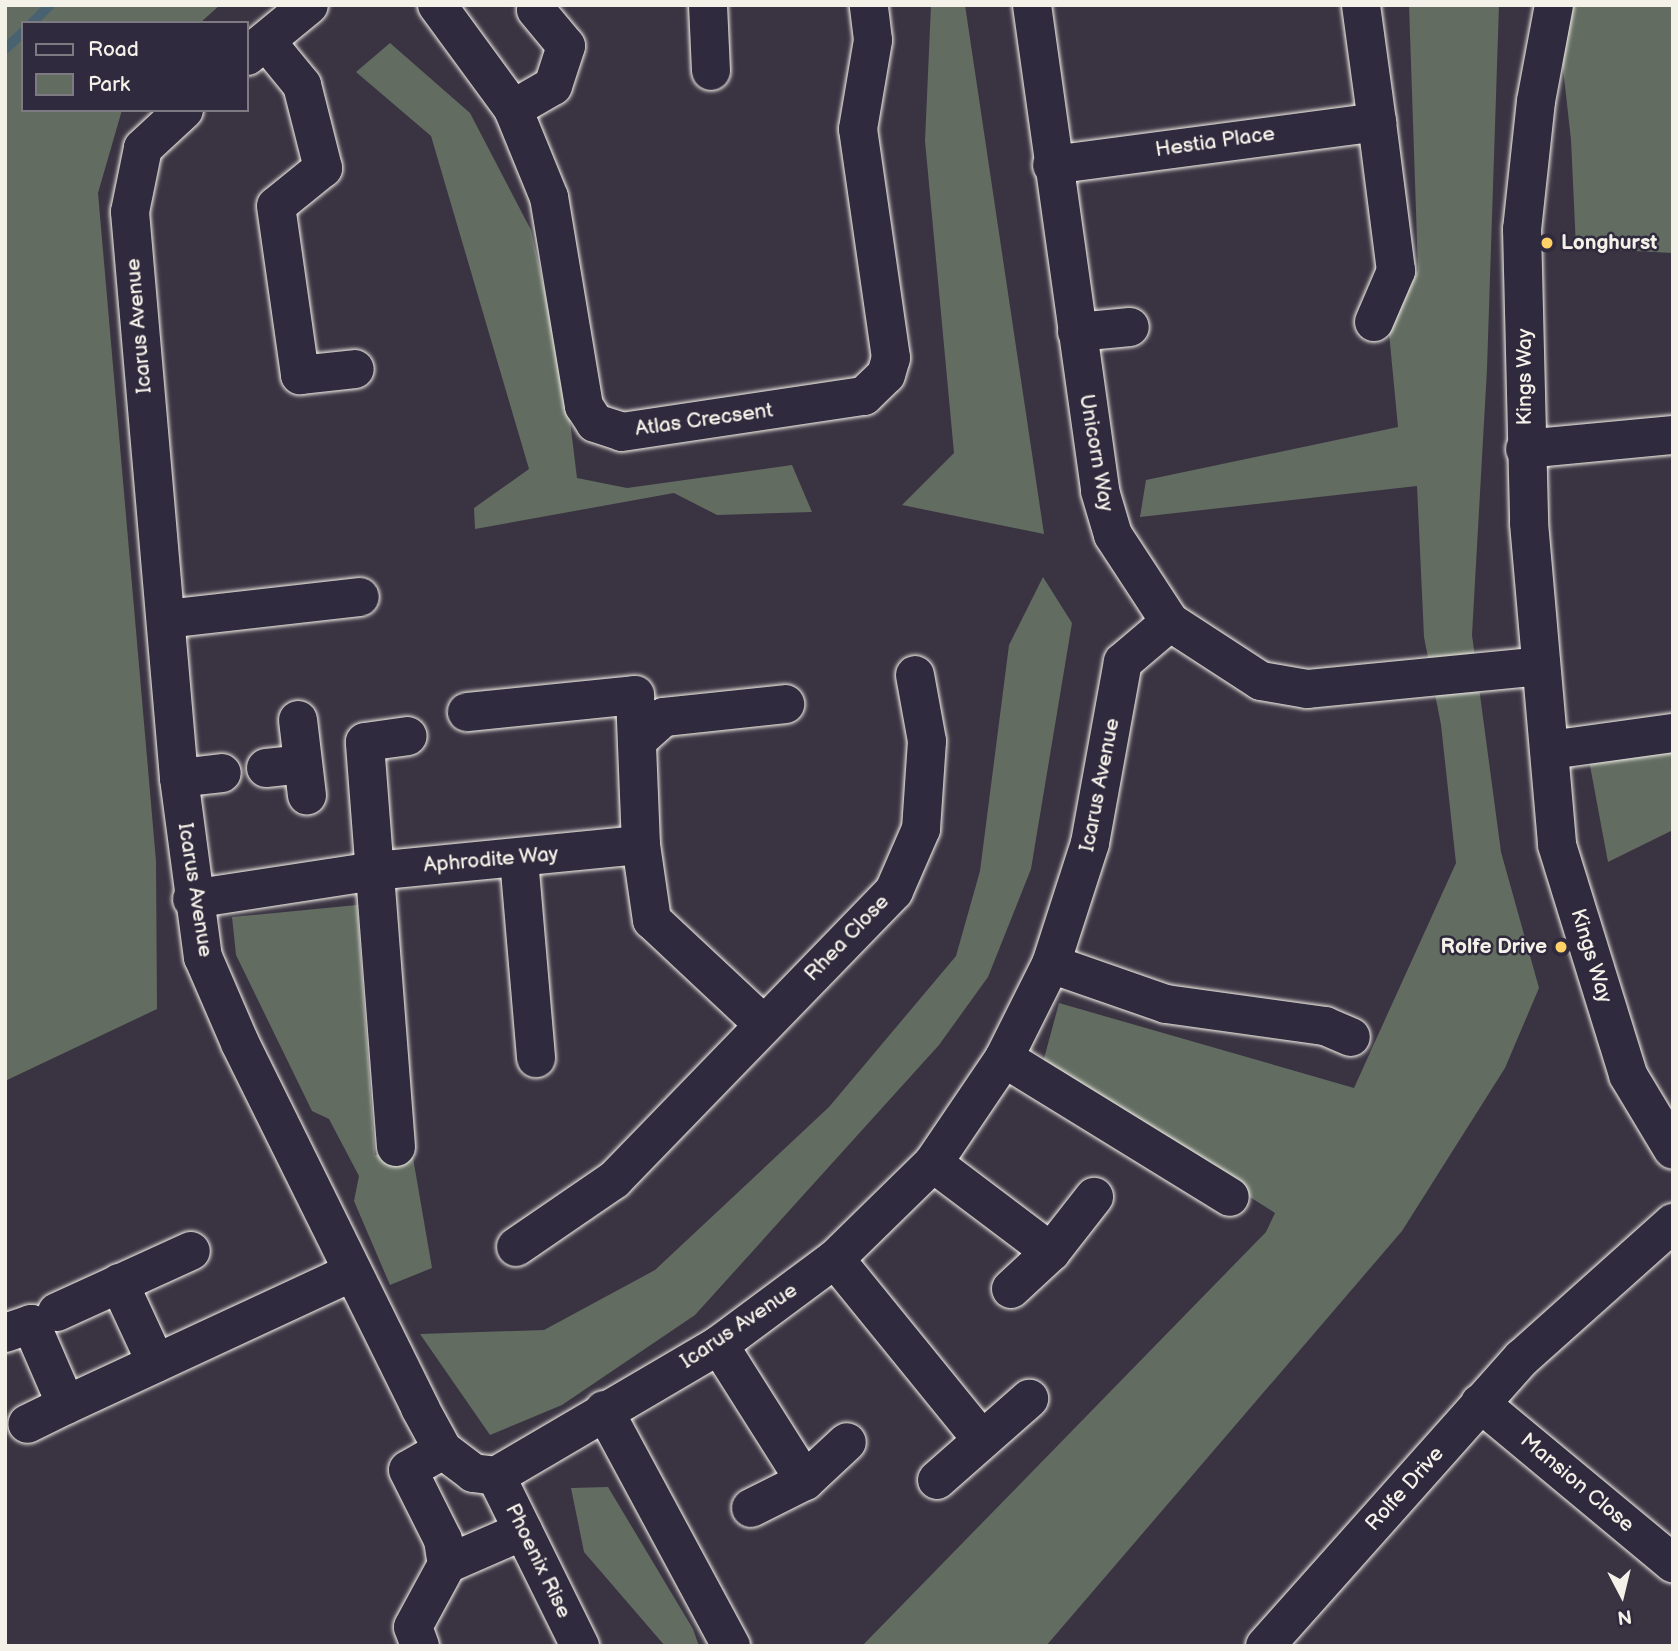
<!DOCTYPE html>
<html>
<head>
<meta charset="utf-8">
<style>
  body { margin:0 }
  #map { position:relative; width:1678px; height:1651px; overflow:hidden; background:#3a3342; font-family:"Balsamiq Sans",sans-serif }
  div>[style] { position:absolute }
  .green>* { inset:0; background:#626c61 }
  .stream>* { height:10px; margin:-5px; padding:0 5px; transform-origin:5px; border-radius:5px; background:#496272 }
  .roads { filter:drop-shadow(0 0 2px #f4f1e8) drop-shadow(0 0 2px #f4f1e8) }
  .minor>* { height:38px; margin:-19px; padding:0 19px; transform-origin:19px; border-radius:19px; background:#2f2a3d }
  .dots>* { width:19px; height:19px; translate:-50% -50%; box-sizing:border-box; border:4px solid #2f2a3d; border-radius:50% }
  span { translate:-50% -50%; white-space:nowrap; text-align:center; line-height:1.15; -webkit-text-stroke:5px #2f2a3d; paint-order:stroke }
  .street-label { font-size:21px; color:#f4f1e8 }
  .poi-label { font-size:21px; color:#f4f1e8; font-weight:700 }
  .left { translate:0 -50%; text-align:left }
  .right { translate:-100% -50%; text-align:right }
  .frame { position:absolute; inset:0; border:7px solid #f4f1e8; pointer-events:none }
  .legend { position:absolute; left:21px; top:21px; width:228px; height:91px; box-sizing:border-box; background:#2f2a3d; border:2px solid #7e7a81; margin:0; padding:9px 12px; list-style:none; font-size:21px; color:#f4f1e8 }
  .legend li { display:flex; align-items:center; gap:14px; height:35px }
  .legend b { width:35px; border:2px solid #7e7a81 }
  .north { position:absolute; left:1587px; top:1560px; width:70px; height:70px; -webkit-text-stroke:5px #2f2a3d; paint-order:stroke; rotate:173deg; font-size:19px; font-weight:700; line-height:28px; text-align:center; color:#f4f1e8 }
  .north::after { content:''; display:block; margin:auto; width:24px; height:32px; background:#f4f1e8; clip-path:polygon(50% 0,100% 100%,50% 72%,0 100%) }
</style>
</head>
<body>
<div id="map">
  <div class="green">
    <div style="clip-path:polygon(5px 5px,220px 5px,200px 23px,23px 23px,23px 110px,122px 110px,98px 193px,156px 861px,157px 1009px,5px 1081px)"></div>
    <div style="clip-path:polygon(931px 5px,965px 5px,1044px 534px,902px 505px,954px 453px,925px 141px)"></div>
    <div style="clip-path:polygon(1409px 5px,1499px 5px,1487px 369px,1472px 635px,1501px 852px,1539px 988px,1505px 1068px,1402px 1231px,1046px 1646px,862px 1646px,1266px 1232px,1275px 1213px,1042px 1066px,1059px 1003px,1354px 1088px,1456px 863px,1441px 725px,1424px 637px,1417px 486px,1140px 517px,1146px 480px,1398px 427px,1389px 333px,1418px 270px)"></div>
    <div style="clip-path:polygon(1556px 5px,1673px 5px,1673px 253px,1576px 248px,1571px 140px)"></div>
    <div style="clip-path:polygon(390px 43px,470px 113px,531px 230px,565px 380px,577px 478px,627px 488px,792px 465px,812px 512px,717px 515px,674px 493px,475px 529px,474px 508px,529px 469px,431px 136px,356px 72px)"></div>
    <div style="clip-path:polygon(1043px 577px,1072px 623px,1031px 869px,988px 977px,939px 1045px,695px 1315px,562px 1405px,490px 1435px,420px 1334px,544px 1330px,655px 1270px,829px 1107px,956px 956px,980px 871px,1009px 645px)"></div>
    <div style="clip-path:polygon(1673px 741px,1673px 830px,1608px 862px,1588px 755px)"></div>
    <div style="clip-path:polygon(357px 905px,375px 1155px,412px 1152px,432px 1268px,390px 1285px,354px 1201px,359px 1176px,329px 1119px,312px 1111px,236px 955px,232px 917px)"></div>
    <div style="clip-path:polygon(608px 1487px,693px 1629px,699px 1646px,665px 1646px,584px 1552px,571px 1488px)"></div>
  </div>
  <div class="stream">
    <div style="left:32px;top:23px;width:25px;rotate:-45deg"></div>
    <div style="left:5px;top:49px;width:25px;rotate:-43deg"></div>
  </div>
  <div class="roads">
    <div class="minor">
      <div style="left:437px;top:5px;width:129px;rotate:53.8deg"></div>
      <div style="left:513px;top:109px;width:95px;rotate:67.8deg"></div>
      <div style="left:549px;top:197px;width:212px;rotate:80.5deg"></div>
      <div style="left:584px;top:406px;width:20px;rotate:57deg"></div>
      <div style="left:595px;top:423px;width:28px;rotate:18deg"></div>
      <div style="left:622px;top:432px;width:245px;rotate:-8.5deg"></div>
      <div style="left:864px;top:396px;width:30px;rotate:-44deg"></div>
      <div style="left:886px;top:375px;width:18px;rotate:-74deg"></div>
      <div style="left:891px;top:358px;width:231px;rotate:-98.2deg"></div>
      <div style="left:858px;top:129px;width:90px;rotate:-80.4deg"></div>
      <div style="left:873px;top:40px;width:35px;rotate:-97deg"></div>
      <div style="left:708px;top:5px;width:66px;rotate:87.4deg"></div>
      <div style="left:1032px;top:5px;width:491px;rotate:82deg"></div>
      <div style="left:1100px;top:491px;width:46px;rotate:73.5deg"></div>
      <div style="left:1113px;top:535px;width:104px;rotate:56.8deg"></div>
      <div style="left:1170px;top:622px;width:108px;rotate:33deg"></div>
      <div style="left:1261px;top:681px;width:47px;rotate:9.9deg"></div>
      <div style="left:1307px;top:689px;width:234px;rotate:-5.6deg"></div>
      <div style="left:1554px;top:5px;width:98px;rotate:100.6deg"></div>
      <div style="left:1536px;top:101px;width:129px;rotate:96.2deg"></div>
      <div style="left:1522px;top:229px;width:294px;rotate:88.6deg"></div>
      <div style="left:1529px;top:523px;width:323px;rotate:85deg"></div>
      <div style="left:1557px;top:845px;width:241px;rotate:72.8deg"></div>
      <div style="left:1628px;top:1075px;width:87px;rotate:59deg"></div>
      <div style="left:266px;top:41px;width:57px;rotate:50.7deg"></div>
      <div style="left:302px;top:85px;width:86px;rotate:75.8deg"></div>
      <div style="left:323px;top:168px;width:60px;rotate:141deg"></div>
      <div style="left:276px;top:206px;width:171px;rotate:81.9deg"></div>
      <div style="left:300px;top:375px;width:55px;rotate:-6.2deg"></div>
      <div style="left:247px;top:56px;width:80px;rotate:-39.4deg"></div>
      <div style="left:513px;top:109px;width:46px;rotate:-29.9deg"></div>
      <div style="left:553px;top:86px;width:42px;rotate:-72deg"></div>
      <div style="left:566px;top:46px;width:47px;rotate:-129.8deg"></div>
      <div style="left:184px;top:110px;width:56px;rotate:137.2deg"></div>
      <div style="left:143px;top:148px;width:65px;rotate:101.5deg"></div>
      <div style="left:130px;top:212px;width:568px;rotate:85.05deg"></div>
      <div style="left:179px;top:778px;width:181px;rotate:82.4deg"></div>
      <div style="left:203px;top:957px;width:94px;rotate:66.7deg"></div>
      <div style="left:240px;top:1043px;width:407px;rotate:63.7deg"></div>
      <div style="left:420px;top:1408px;width:48px;rotate:61.3deg"></div>
      <div style="left:443px;top:1450px;width:38px;rotate:37deg"></div>
      <div style="left:473px;top:1473px;width:23px;rotate:7deg"></div>
      <div style="left:496px;top:1476px;width:259px;rotate:-30.4deg"></div>
      <div style="left:719px;top:1345px;width:144px;rotate:-36.6deg"></div>
      <div style="left:835px;top:1259px;width:137px;rotate:-44.4deg"></div>
      <div style="left:933px;top:1163px;width:127px;rotate:-55.9deg"></div>
      <div style="left:1004px;top:1058px;width:105px;rotate:-63.4deg"></div>
      <div style="left:1051px;top:964px;width:127px;rotate:-72.1deg"></div>
      <div style="left:1090px;top:843px;width:184px;rotate:-79.7deg"></div>
      <div style="left:1123px;top:662px;width:62px;rotate:-40.4deg"></div>
      <div style="left:1052px;top:165px;width:328px;rotate:-7.5deg"></div>
      <div style="left:1377px;top:122px;width:118px;rotate:-97.8deg"></div>
      <div style="left:1374px;top:322px;width:56px;rotate:-66.7deg"></div>
      <div style="left:1396px;top:271px;width:150px;rotate:-97.3deg"></div>
      <div style="left:1077px;top:332px;width:53px;rotate:-5.4deg"></div>
      <div style="left:1525px;top:449px;width:149px;rotate:-5.4deg"></div>
      <div style="left:166px;top:619px;width:195px;rotate:-6.5deg"></div>
      <div style="left:298px;top:720px;width:76px;rotate:83.2deg"></div>
      <div style="left:637px;top:741px;width:36px;rotate:-42deg"></div>
      <div style="left:664px;top:717px;width:122px;rotate:-6.1deg"></div>
      <div style="left:1550px;top:750px;width:124px;rotate:-7.9deg"></div>
      <div style="left:266px;top:768px;width:37px;rotate:-6deg"></div>
      <div style="left:179px;top:778px;width:43px;rotate:-6.6deg"></div>
      <div style="left:641px;top:845px;width:76px;rotate:81.7deg"></div>
      <div style="left:652px;top:920px;width:152px;rotate:43.1deg"></div>
      <div style="left:519px;top:859px;width:200px;rotate:85.1deg"></div>
      <div style="left:192px;top:899px;width:184px;rotate:-8.7deg"></div>
      <div style="left:374px;top:871px;width:268px;rotate:-5.6deg"></div>
      <div style="left:641px;top:845px;width:150px;rotate:-92.3deg"></div>
      <div style="left:635px;top:695px;width:169px;rotate:174.2deg"></div>
      <div style="left:1051px;top:964px;width:122px;rotate:19.2deg"></div>
      <div style="left:1166px;top:1004px;width:161px;rotate:7.9deg"></div>
      <div style="left:1325px;top:1026px;width:28px;rotate:23deg"></div>
      <div style="left:1004px;top:1058px;width:265px;rotate:31.6deg"></div>
      <div style="left:396px;top:1147px;width:406px;rotate:-94.4deg"></div>
      <div style="left:365px;top:742px;width:43px;rotate:-7.9deg"></div>
      <div style="left:933px;top:1163px;width:148px;rotate:37deg"></div>
      <div style="left:1051px;top:1252px;width:70px;rotate:-52deg"></div>
      <div style="left:516px;top:1247px;width:119px;rotate:-34.4deg"></div>
      <div style="left:614px;top:1180px;width:402px;rotate:-45.9deg"></div>
      <div style="left:894px;top:891px;width:68px;rotate:-66.5deg"></div>
      <div style="left:921px;top:829px;width:88px;rotate:-86.1deg"></div>
      <div style="left:927px;top:741px;width:67px;rotate:-100.3deg"></div>
      <div style="left:835px;top:1259px;width:233px;rotate:50.9deg"></div>
      <div style="left:119px;top:1283px;width:88px;rotate:65.2deg"></div>
      <div style="left:1011px;top:1289px;width:54px;rotate:-42.8deg"></div>
      <div style="left:57px;top:1312px;width:147px;rotate:-24.5deg"></div>
      <div style="left:5px;top:1333px;width:28px;rotate:-19deg"></div>
      <div style="left:31px;top:1324px;width:88px;rotate:66.6deg"></div>
      <div style="left:66px;top:1405px;width:43px;rotate:154deg"></div>
      <div style="left:719px;top:1345px;width:161px;rotate:57.7deg"></div>
      <div style="left:805px;top:1481px;width:57px;rotate:-42.9deg"></div>
      <div style="left:1480px;top:1403px;width:251px;rotate:39.7deg"></div>
      <div style="left:66px;top:1405px;width:315px;rotate:-24.9deg"></div>
      <div style="left:604px;top:1410px;width:268px;rotate:61.7deg"></div>
      <div style="left:443px;top:1450px;width:40px;rotate:150.3deg"></div>
      <div style="left:408px;top:1470px;width:78px;rotate:63.4deg"></div>
      <div style="left:443px;top:1540px;width:24px;rotate:81deg"></div>
      <div style="left:447px;top:1564px;width:83px;rotate:-23.5deg"></div>
      <div style="left:496px;top:1476px;width:190px;rotate:63.7deg"></div>
      <div style="left:937px;top:1480px;width:123px;rotate:-41.4deg"></div>
      <div style="left:751px;top:1508px;width:60px;rotate:-26.6deg"></div>
      <div style="left:420px;top:1646px;width:20px;rotate:-110deg"></div>
      <div style="left:413px;top:1627px;width:72px;rotate:-61.6deg"></div>
      <div style="left:1265px;top:1646px;width:386px;rotate:-48.3deg"></div>
      <div style="left:1522px;top:1358px;width:203px;rotate:-41.8deg"></div>
    </div>
  </div>
  <div class="dots">
    <div style="left:1547px;top:243px;background:#ffd166"></div>
    <div style="left:1561px;top:947px;background:#ffd166"></div>
  </div>
  <div class="street-label">
    <span style="left:1215px;top:142px;rotate:-8deg">Hestia Place</span>
    <span style="left:139px;top:326px;rotate:-95deg">Icarus Avenue</span>
    <span style="left:1525px;top:377px;rotate:-90deg">Kings Way</span>
    <span style="left:704px;top:420px;rotate:-8deg">Atlas Crecsent</span>
    <span style="left:1096px;top:453px;rotate:80deg">Unicorn Way</span>
    <span style="left:1100px;top:785px;rotate:-79deg">Icarus Avenue</span>
    <span style="left:491px;top:860px;rotate:-5deg">Aphrodite Way</span>
    <span style="left:195px;top:890px;rotate:81deg">Icarus Avenue</span>
    <span style="left:847px;top:938px;rotate:-46deg">Rhea Close</span>
    <span style="left:1591px;top:956px;rotate:73deg">Kings Way</span>
    <span style="left:739px;top:1326px;rotate:-34deg">Icarus Avenue</span>
    <span style="left:1577px;top:1483px;rotate:40deg">Mansion Close</span>
    <span style="left:1405px;top:1489px;rotate:-48deg">Rolfe Drive</span>
    <span style="left:538px;top:1561px;rotate:64deg">Phoenix Rise</span>
  </div>
  <div class="poi-label">
    <span class="left" style="left:1561px;top:243px">Longhurst</span>
    <span class="right" style="left:1547px;top:947px">Rolfe Drive</span>
  </div>
  <div class="frame"></div>
  <ul class="legend">
  <li><b style="height:9px;background:#2f2a3d"></b>Road</li>
  <li><b style="height:19px;background:#626c61"></b>Park</li>
  </ul>
  <div class="north">N</div>
</div>
</body>
</html>
